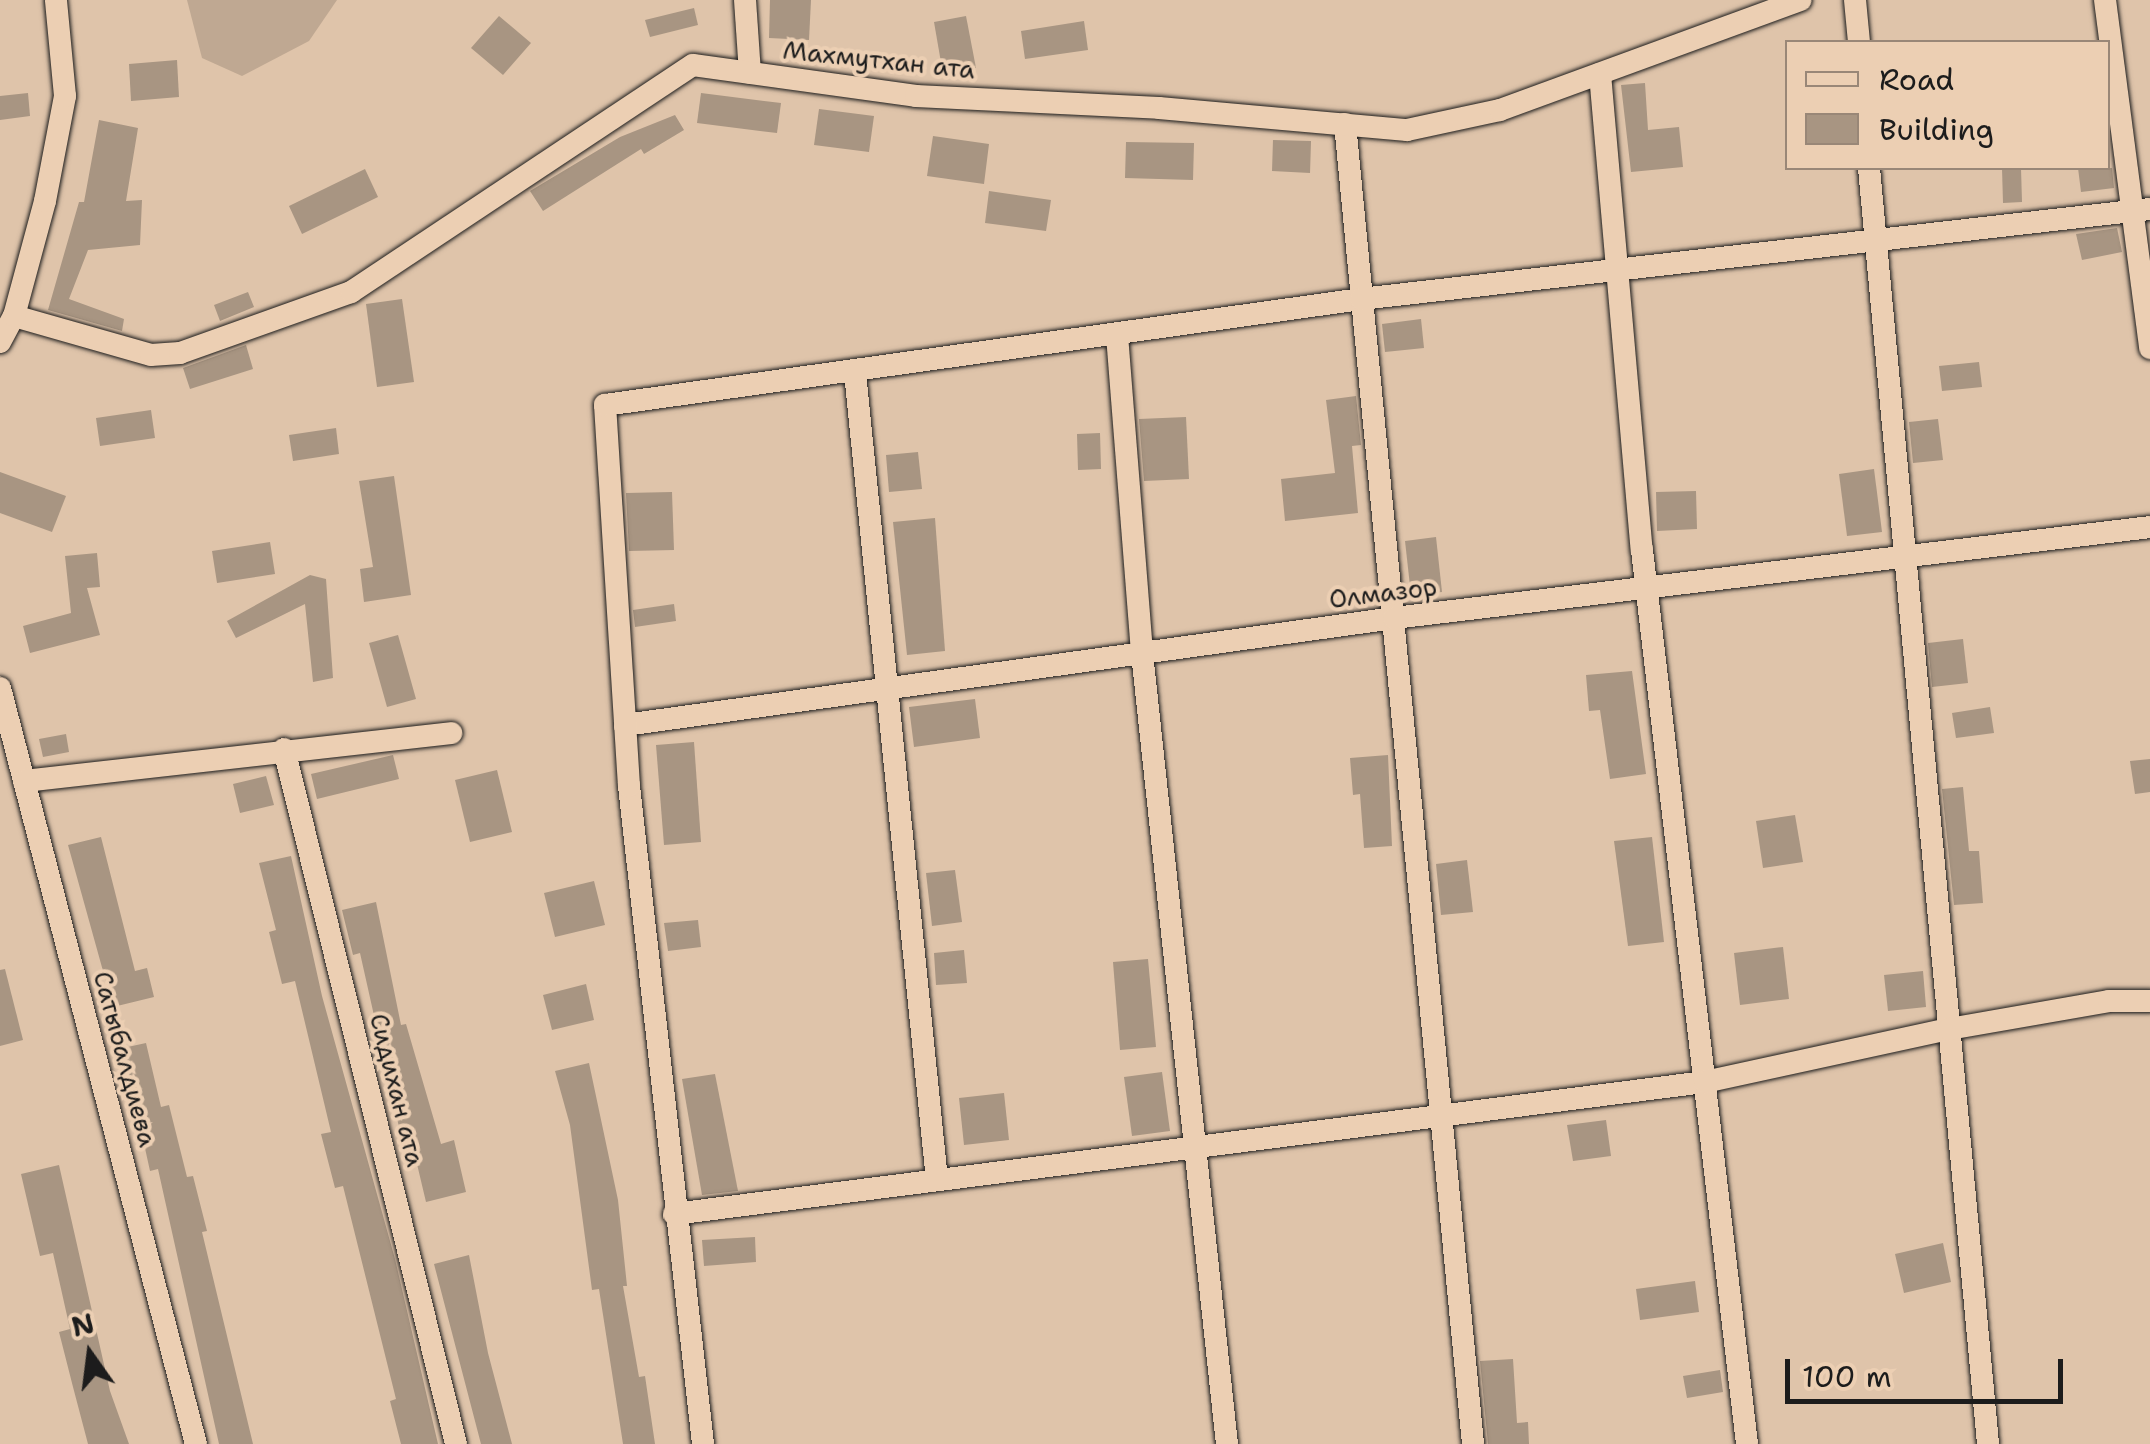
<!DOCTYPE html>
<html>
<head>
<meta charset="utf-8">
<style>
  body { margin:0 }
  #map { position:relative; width:2150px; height:1444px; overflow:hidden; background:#dfc4aa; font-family:"Shantell Sans",sans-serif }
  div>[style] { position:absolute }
  .green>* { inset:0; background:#bfa892 }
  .building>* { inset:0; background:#a89582 }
  .roads { filter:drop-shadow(0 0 2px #1c1c1c) drop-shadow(0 0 2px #1c1c1c) }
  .minor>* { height:22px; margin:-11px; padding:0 11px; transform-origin:11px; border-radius:11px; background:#eccfb3 }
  span { translate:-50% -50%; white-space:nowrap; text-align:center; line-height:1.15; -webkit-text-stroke:8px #eccfb3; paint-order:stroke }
  .street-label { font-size:25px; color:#1c1c1c }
  .legend { position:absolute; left:1785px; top:40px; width:325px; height:130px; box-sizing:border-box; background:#eccfb3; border:2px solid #998777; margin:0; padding:12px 18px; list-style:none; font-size:30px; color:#1c1c1c }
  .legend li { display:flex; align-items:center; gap:20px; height:50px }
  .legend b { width:50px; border:2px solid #998777 }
  .north { position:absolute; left:40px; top:1304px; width:100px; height:100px; -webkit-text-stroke:8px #eccfb3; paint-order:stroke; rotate:346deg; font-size:28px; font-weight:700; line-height:40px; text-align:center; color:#1c1c1c }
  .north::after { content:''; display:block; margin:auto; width:35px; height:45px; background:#1c1c1c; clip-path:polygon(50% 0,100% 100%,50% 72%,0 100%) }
  .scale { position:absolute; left:1785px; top:1359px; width:278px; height:45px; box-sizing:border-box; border:5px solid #1c1c1c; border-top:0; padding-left:12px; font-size:30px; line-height:35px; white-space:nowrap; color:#1c1c1c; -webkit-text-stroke:8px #eccfb3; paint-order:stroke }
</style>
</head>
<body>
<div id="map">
  <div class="green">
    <div style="clip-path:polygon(187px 0,337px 0,309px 41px,242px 76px,202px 58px)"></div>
  </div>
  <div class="building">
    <div style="clip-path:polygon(770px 0,811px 0,809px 40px,769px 38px)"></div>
    <div style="clip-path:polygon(694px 8px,698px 25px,650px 37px,645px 20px)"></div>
    <div style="clip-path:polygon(499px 16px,531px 43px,503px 75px,471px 48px)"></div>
    <div style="clip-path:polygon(966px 16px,976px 68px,943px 74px,934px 22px)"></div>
    <div style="clip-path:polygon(1084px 21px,1088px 50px,1025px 59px,1021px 31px)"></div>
    <div style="clip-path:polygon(177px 60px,179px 97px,131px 101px,129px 64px)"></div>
    <div style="clip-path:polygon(1645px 83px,1648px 130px,1679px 127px,1683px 167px,1631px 172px,1621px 85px)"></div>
    <div style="clip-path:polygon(28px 93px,30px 116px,0 120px,0 96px)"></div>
    <div style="clip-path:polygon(701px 93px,781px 103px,777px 133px,697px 123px)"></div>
    <div style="clip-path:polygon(819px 109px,874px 116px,869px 152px,814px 145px)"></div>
    <div style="clip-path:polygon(675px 115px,684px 130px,644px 154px,641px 149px,543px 211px,530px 191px,620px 137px)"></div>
    <div style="clip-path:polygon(99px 120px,138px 128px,126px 201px,142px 200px,140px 245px,88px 250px,69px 299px,124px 319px,122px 331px,48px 310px,79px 202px,84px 202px)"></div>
    <div style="clip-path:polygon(933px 136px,989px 144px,984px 184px,927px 176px)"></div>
    <div style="clip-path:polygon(1273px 140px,1311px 141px,1310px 173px,1272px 171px)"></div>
    <div style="clip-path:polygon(1126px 142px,1194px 143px,1193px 180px,1125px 178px)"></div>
    <div style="clip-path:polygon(2002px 168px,2021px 168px,2022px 202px,2003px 203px)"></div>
    <div style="clip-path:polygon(2078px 168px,2112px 168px,2114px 188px,2081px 192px)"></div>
    <div style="clip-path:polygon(365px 169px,378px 197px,302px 234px,289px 206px)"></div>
    <div style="clip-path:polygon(989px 191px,1051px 200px,1046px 231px,985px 223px)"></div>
    <div style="clip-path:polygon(2117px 228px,2122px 252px,2082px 260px,2076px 234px)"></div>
    <div style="clip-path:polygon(248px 292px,254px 307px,220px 321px,214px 305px)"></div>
    <div style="clip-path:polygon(402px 299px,414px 382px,377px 387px,366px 304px)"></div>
    <div style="clip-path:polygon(1421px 319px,1424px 348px,1385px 352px,1382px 324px)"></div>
    <div style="clip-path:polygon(246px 345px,253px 369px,190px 389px,183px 368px)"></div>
    <div style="clip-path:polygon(1979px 362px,1982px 387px,1942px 391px,1939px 366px)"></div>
    <div style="clip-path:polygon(1356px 396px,1361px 445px,1352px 446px,1358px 513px,1285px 521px,1281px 479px,1335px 473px,1326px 400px)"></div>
    <div style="clip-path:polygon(151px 410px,155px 438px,100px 446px,96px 418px)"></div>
    <div style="clip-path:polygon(1186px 417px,1189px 479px,1144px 481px,1139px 419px)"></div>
    <div style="clip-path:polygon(1938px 419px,1943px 460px,1913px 463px,1909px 422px)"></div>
    <div style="clip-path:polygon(336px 428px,339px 454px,293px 461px,289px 435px)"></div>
    <div style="clip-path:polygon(1100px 433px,1101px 469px,1078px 470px,1077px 434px)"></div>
    <div style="clip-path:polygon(918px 452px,922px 489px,889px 492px,886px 455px)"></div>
    <div style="clip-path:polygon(1874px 469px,1882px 532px,1847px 536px,1839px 474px)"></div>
    <div style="clip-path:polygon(0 472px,66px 496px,52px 532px,0 513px)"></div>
    <div style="clip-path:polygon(394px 476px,411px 595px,364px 602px,360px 569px,373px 567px,359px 481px)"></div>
    <div style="clip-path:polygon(1696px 491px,1697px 529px,1657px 531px,1656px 492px)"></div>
    <div style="clip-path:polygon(672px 492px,674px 550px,629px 551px,626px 493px)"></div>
    <div style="clip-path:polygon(935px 518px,945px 651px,907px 655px,893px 522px)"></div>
    <div style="clip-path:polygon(1436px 537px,1442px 592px,1411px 595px,1405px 541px)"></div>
    <div style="clip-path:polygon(270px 542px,275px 574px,217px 583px,212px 551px)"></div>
    <div style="clip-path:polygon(97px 553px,100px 587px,87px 588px,100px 635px,30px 653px,23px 626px,71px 613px,65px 556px)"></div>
    <div style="clip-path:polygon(310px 575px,326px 579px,333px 678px,313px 682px,305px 604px,236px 638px,227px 621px)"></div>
    <div style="clip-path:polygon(674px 604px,676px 621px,635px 627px,633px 610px)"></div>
    <div style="clip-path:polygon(398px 635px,416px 699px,387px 707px,369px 643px)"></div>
    <div style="clip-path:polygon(1963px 639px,1968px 683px,1932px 687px,1928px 643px)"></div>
    <div style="clip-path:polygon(1632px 671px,1646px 774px,1610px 779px,1600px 710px,1589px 711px,1586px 675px)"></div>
    <div style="clip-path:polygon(975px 699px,980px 738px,914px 747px,909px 707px)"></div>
    <div style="clip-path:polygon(1990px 707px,1994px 733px,1956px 738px,1952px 713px)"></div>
    <div style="clip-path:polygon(66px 734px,69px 752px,43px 757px,39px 739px)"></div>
    <div style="clip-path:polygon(694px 742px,701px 842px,664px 845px,656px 745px)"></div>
    <div style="clip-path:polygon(393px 755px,399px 779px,317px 799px,311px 774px)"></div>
    <div style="clip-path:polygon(1388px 755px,1392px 846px,1364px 848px,1360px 794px,1353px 795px,1350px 758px)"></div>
    <div style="clip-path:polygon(2150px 759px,2150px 792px,2135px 794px,2130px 761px)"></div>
    <div style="clip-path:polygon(497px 770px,512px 832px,470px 842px,455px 780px)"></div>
    <div style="clip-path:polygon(266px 776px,274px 805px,240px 813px,233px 784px)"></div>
    <div style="clip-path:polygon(1963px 787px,1969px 851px,1979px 851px,1983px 903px,1954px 905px,1942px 789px)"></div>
    <div style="clip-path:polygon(1795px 815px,1803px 862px,1763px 868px,1756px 821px)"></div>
    <div style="clip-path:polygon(101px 837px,135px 971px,147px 968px,154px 997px,113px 1007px,68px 845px)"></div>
    <div style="clip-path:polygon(1652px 837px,1664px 942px,1628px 946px,1614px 841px)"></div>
    <div style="clip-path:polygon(291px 856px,322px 996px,395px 1259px,438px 1444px,401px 1444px,390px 1401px,396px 1399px,343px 1186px,335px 1188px,321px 1134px,331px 1132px,295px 981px,282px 984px,269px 932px,276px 930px,259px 863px)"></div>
    <div style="clip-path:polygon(1467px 860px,1473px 912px,1441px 915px,1436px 864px)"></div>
    <div style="clip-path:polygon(955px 870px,962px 922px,932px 926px,926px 873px)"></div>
    <div style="clip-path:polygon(594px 881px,605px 925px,555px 937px,544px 893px)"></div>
    <div style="clip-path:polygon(376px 902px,401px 1025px,406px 1024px,441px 1144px,454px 1140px,466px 1192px,426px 1202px,412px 1143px,403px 1145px,360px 953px,353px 955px,342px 910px)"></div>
    <div style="clip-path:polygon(698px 920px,701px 947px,668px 951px,664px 923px)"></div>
    <div style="clip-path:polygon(1783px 947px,1789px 999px,1740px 1005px,1734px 953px)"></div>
    <div style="clip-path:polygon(964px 950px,967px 983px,936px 985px,934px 953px)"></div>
    <div style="clip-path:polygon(1148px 959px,1156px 1047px,1120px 1050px,1113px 962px)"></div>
    <div style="clip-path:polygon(5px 969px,23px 1040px,0 1046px,0 970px)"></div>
    <div style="clip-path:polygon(1923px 971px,1926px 1007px,1888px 1011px,1884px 975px)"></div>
    <div style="clip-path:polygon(586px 984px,594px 1020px,552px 1030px,543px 995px)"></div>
    <div style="clip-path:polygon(146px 1043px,161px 1107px,169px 1105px,187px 1177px,193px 1176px,207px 1231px,202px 1232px,253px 1444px,219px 1444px,158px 1169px,150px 1171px,123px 1048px)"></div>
    <div style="clip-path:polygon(589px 1063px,618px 1200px,627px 1286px,623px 1286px,639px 1377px,645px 1376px,655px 1444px,623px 1444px,599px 1289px,592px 1290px,570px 1125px,555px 1071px)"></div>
    <div style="clip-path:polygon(1162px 1072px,1170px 1131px,1132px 1136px,1124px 1077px)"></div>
    <div style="clip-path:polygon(715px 1074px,738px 1191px,702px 1195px,682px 1079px)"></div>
    <div style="clip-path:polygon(1004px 1093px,1009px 1140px,964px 1145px,959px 1098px)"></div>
    <div style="clip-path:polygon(1606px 1120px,1611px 1156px,1573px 1161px,1567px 1125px)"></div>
    <div style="clip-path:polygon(59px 1165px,110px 1391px,129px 1444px,88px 1444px,73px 1387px,59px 1332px,70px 1329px,53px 1253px,40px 1256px,21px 1174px)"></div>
    <div style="clip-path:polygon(755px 1237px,756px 1262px,704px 1266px,702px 1240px)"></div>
    <div style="clip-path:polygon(1943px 1243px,1951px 1282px,1904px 1293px,1895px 1254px)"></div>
    <div style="clip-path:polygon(469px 1255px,488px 1353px,512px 1444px,481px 1444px,434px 1264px)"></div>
    <div style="clip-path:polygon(1695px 1281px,1699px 1312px,1640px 1320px,1636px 1289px)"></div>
    <div style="clip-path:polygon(1513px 1359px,1517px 1423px,1528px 1422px,1529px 1444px,1488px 1444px,1480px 1361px)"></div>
    <div style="clip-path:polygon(1720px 1370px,1723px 1392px,1687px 1398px,1683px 1376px)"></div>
  </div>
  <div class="roads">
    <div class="minor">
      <div style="left:745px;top:0;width:73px;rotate:86.1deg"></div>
      <div style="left:1855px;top:0;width:42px;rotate:84.6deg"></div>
      <div style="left:2105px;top:0;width:351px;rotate:82.6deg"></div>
      <div style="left:1600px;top:74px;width:478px;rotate:85deg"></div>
      <div style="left:1642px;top:550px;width:900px;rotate:83.3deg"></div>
      <div style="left:1345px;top:124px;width:1326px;rotate:84.46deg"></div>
      <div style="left:1869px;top:168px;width:1282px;rotate:84.67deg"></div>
      <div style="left:14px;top:316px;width:142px;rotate:15.9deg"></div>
      <div style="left:151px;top:355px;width:29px;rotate:-4deg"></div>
      <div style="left:180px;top:353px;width:182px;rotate:-19.6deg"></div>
      <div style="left:351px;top:292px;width:410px;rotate:-33.6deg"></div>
      <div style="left:693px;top:65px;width:225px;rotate:7.9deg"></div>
      <div style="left:916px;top:96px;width:243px;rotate:2.8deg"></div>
      <div style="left:1159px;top:108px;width:249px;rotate:5.1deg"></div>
      <div style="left:1407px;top:130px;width:95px;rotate:-12.1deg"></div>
      <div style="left:1500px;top:110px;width:320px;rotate:-20.1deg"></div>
      <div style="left:1117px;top:335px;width:319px;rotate:85.5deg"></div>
      <div style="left:1142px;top:653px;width:796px;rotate:83.87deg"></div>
      <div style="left:0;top:342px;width:30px;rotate:-62deg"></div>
      <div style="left:14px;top:316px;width:119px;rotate:-74.9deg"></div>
      <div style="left:45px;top:201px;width:107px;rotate:-79.2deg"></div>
      <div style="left:65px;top:96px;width:96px;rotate:-95.4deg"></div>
      <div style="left:855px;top:373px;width:811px;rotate:84.2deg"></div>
      <div style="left:0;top:688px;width:781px;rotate:75.47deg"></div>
      <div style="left:625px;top:725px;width:776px;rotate:-7.92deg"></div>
      <div style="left:1394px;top:618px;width:761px;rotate:-6.86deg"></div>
      <div style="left:284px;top:749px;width:716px;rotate:76.1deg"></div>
      <div style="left:24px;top:781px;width:430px;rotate:-6.4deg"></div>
      <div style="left:674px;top:1214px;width:1039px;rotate:-7.3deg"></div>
      <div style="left:1705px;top:1082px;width:250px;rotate:-12.3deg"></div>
      <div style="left:1949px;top:1029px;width:162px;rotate:-9.9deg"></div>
      <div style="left:2109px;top:1001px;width:41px"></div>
      <div style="left:703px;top:1444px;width:662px;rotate:-96.42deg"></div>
      <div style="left:629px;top:786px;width:382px;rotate:-93.6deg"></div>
      <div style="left:605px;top:405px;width:763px;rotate:-7.98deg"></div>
      <div style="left:1361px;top:299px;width:794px;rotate:-6.51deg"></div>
    </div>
  </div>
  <div class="street-label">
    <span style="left:879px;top:60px;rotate:6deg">Махмутхан ата</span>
    <span style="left:1383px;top:593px;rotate:-7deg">Олмазор</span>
    <span style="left:125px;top:1059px;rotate:75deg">Сатыбалдиева</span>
    <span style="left:397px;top:1090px;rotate:76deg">Сидихан ата</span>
  </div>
  <ul class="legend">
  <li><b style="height:12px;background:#eccfb3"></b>Road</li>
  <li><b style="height:28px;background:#a89582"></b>Building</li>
  </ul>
  <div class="north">N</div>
  <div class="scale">100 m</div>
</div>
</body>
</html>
